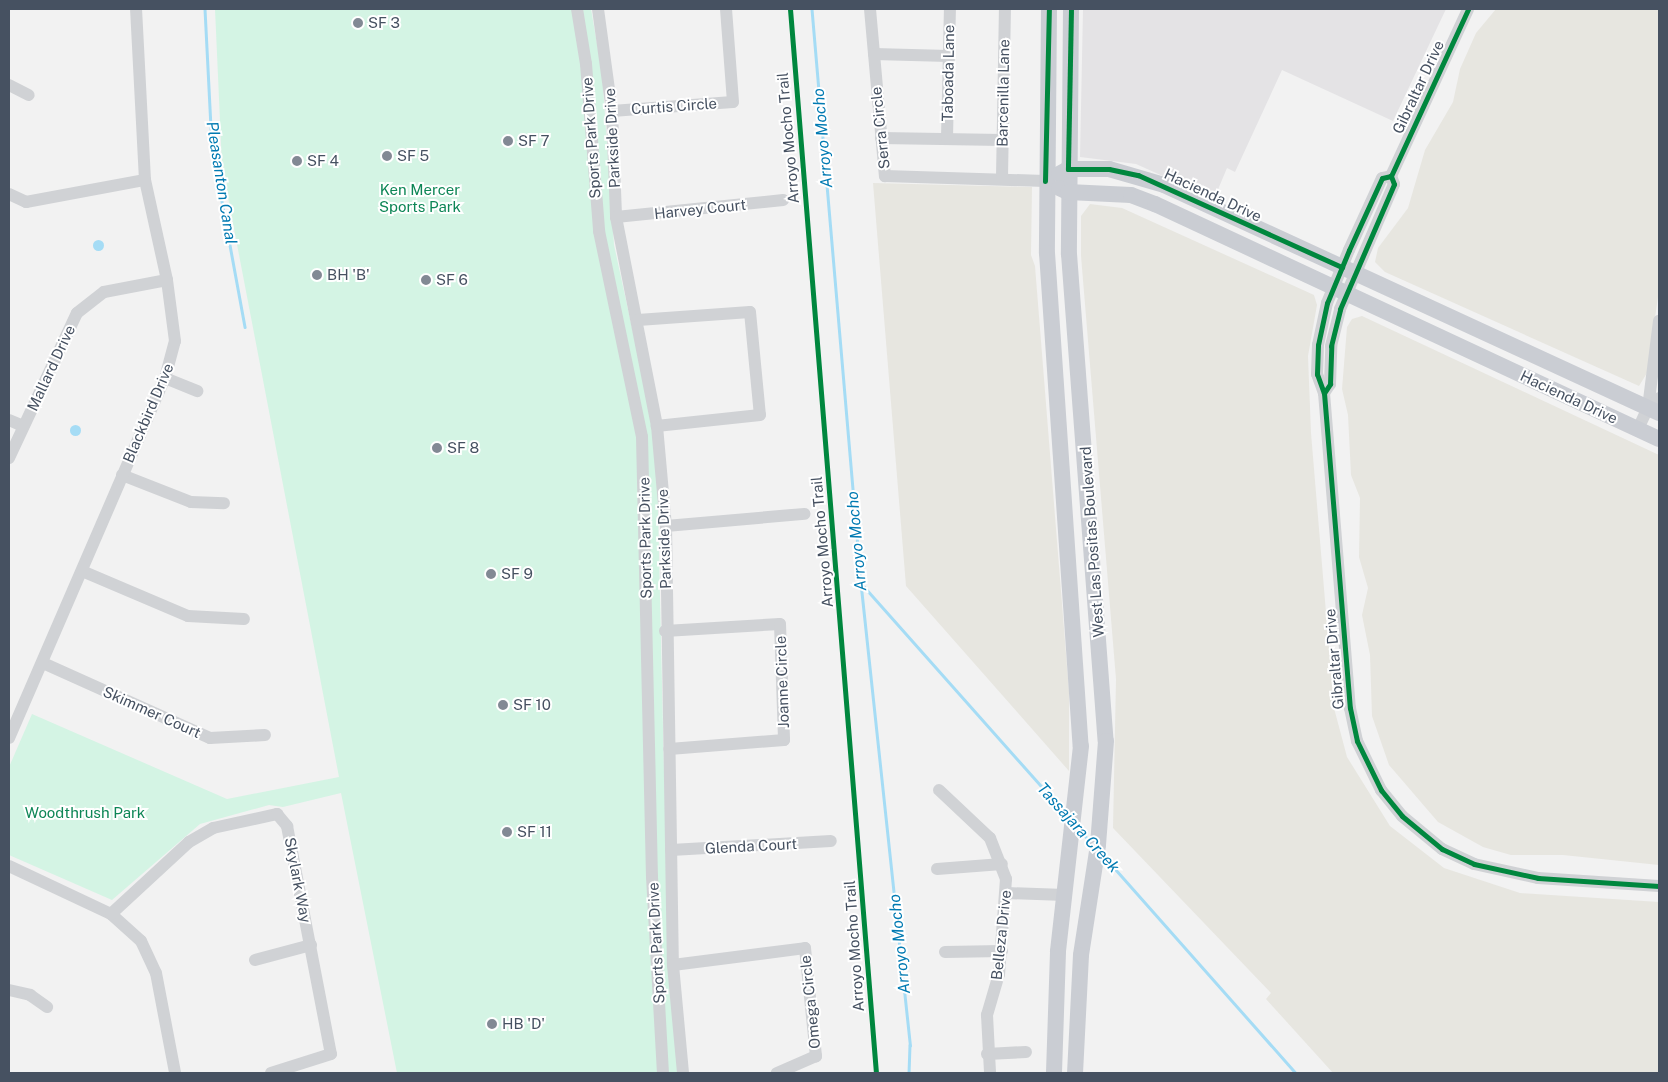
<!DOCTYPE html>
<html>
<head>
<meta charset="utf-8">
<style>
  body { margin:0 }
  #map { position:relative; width:1668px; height:1082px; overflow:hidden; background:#f2f2f2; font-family:"Public Sans",sans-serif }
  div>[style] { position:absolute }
  .commercial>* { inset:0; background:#e7e6e0 }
  .education>* { inset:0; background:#e4e3e5 }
  .green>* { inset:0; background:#d4f4e4 }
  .water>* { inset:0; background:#a5dcf5 }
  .round { border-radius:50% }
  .stream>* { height:2.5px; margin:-1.25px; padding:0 1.25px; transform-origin:1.25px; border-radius:1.25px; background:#a5dcf5 }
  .minor>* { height:12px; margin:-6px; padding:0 6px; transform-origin:6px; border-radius:6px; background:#d0d2d5 }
  .major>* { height:16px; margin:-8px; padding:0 8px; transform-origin:8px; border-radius:8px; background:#cacdd3 }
  .cycleway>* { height:5px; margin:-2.5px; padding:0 2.5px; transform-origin:2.5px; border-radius:2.5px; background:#00873e }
  .dots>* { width:14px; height:14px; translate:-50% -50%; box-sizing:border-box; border:2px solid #fff; border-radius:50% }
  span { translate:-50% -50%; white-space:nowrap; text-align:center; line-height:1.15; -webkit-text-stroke:4px #fff; paint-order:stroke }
  .poi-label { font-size:15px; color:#465161 }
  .left { translate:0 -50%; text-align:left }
  .street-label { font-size:15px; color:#465161 }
  .park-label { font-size:15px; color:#0d8656 }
  .water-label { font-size:16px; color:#017ab2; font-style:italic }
  .frame { position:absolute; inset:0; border:10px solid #465161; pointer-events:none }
</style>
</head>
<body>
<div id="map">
  <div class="commercial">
    <div style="clip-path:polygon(1496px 9px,1659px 9px,1659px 290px,1647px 373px,1639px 386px,1385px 272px,1375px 262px,1378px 248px,1408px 208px,1425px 150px,1453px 102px,1460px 69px,1476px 33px)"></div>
    <div style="clip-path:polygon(873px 183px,1032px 187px,1031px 255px,1035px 266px,1069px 691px,1069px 771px,906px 586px)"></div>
    <div style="clip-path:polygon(1090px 204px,1122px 208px,1314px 295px,1317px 305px,1308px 356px,1311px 433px,1334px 708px,1347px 757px,1390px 826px,1444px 868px,1520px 893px,1659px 902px,1659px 1073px,1333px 1073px,1266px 999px,1271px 993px,1113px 828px,1116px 679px,1081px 256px,1081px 216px)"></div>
    <div style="clip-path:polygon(1362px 316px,1659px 455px,1659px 865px,1563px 855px,1511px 855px,1483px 847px,1438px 822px,1389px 765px,1372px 716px,1370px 655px,1362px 615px,1368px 588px,1359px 557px,1360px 498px,1351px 475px,1348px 415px,1342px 389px,1347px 327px,1352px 319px)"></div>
  </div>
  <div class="education">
    <div style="clip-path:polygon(1083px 9px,1446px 9px,1393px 121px,1282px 70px,1235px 172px,1227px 168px,1214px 199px,1136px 164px,1080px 157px)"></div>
  </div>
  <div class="green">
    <div style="clip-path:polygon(215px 9px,591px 9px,602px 73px,614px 245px,654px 429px,657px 465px,664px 772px,679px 1073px,397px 1073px,341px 793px,283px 807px,269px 805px,200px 824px,112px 900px,9px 855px,9px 767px,32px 714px,227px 799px,339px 777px,222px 166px)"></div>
  </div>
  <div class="water">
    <div class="round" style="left:92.5px;top:239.5px;width:11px;height:11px"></div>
    <div class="round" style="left:69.5px;top:424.5px;width:11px;height:11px"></div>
  </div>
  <div class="stream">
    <div style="left:205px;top:9px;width:138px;rotate:87.1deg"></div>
    <div style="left:212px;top:147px;width:183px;rotate:79.6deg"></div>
    <div style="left:812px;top:9px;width:576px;rotate:85.12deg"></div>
    <div style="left:861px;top:583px;width:465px;rotate:83.9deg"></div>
    <div style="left:910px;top:1045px;width:28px;rotate:92deg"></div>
    <div style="left:861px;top:583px;width:312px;rotate:48.4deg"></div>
    <div style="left:1078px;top:827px;width:22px;rotate:51deg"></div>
    <div style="left:1103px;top:855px;width:291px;rotate:48.5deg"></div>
  </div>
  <div class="minor">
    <div style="left:577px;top:9px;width:56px;rotate:80.7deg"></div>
    <div style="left:586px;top:64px;width:168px;rotate:85.5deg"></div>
    <div style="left:599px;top:231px;width:210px;rotate:78.2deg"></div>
    <div style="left:642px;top:437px;width:440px;rotate:88.7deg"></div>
    <div style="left:652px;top:877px;width:196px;rotate:86.8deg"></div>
    <div style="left:598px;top:9px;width:103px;rotate:82.2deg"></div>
    <div style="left:612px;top:111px;width:106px;rotate:87.8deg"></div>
    <div style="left:616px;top:217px;width:213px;rotate:78.9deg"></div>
    <div style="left:657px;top:426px;width:100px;rotate:84.9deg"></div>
    <div style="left:666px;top:526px;width:439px;rotate:89.1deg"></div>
    <div style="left:673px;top:965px;width:108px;rotate:84.7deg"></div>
    <div style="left:870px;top:9px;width:168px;rotate:84.9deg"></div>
    <div style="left:885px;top:176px;width:160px;rotate:1.8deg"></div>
    <div style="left:874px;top:54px;width:75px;rotate:1.5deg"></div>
    <div style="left:9px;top:85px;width:22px;rotate:27deg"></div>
    <div style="left:612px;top:111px;width:121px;rotate:-4.3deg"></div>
    <div style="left:733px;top:102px;width:93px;rotate:-94.3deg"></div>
    <div style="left:881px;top:138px;width:121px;rotate:0.9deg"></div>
    <div style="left:947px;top:138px;width:129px;rotate:-88.7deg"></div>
    <div style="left:1391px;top:176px;width:9px;rotate:167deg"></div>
    <div style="left:1382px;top:178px;width:79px;rotate:114.6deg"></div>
    <div style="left:1349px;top:250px;width:57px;rotate:112.5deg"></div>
    <div style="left:1327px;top:303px;width:43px;rotate:102.1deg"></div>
    <div style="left:1318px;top:345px;width:29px;rotate:92deg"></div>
    <div style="left:1317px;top:374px;width:20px;rotate:70deg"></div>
    <div style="left:1324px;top:393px;width:316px;rotate:85.3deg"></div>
    <div style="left:1350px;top:708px;width:34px;rotate:78deg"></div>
    <div style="left:1357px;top:741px;width:55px;rotate:63.9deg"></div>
    <div style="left:1381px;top:790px;width:33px;rotate:51deg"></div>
    <div style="left:1402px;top:816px;width:52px;rotate:39.5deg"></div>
    <div style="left:1442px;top:849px;width:35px;rotate:25deg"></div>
    <div style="left:1474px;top:864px;width:66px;rotate:12.3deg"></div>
    <div style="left:1538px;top:878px;width:121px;rotate:3.8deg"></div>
    <div style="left:1002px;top:177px;width:168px;rotate:-89deg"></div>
    <div style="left:9px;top:194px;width:19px;rotate:25deg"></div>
    <div style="left:26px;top:202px;width:121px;rotate:-10.5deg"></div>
    <div style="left:616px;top:217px;width:168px;rotate:-5.8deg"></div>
    <div style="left:638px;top:320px;width:112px;rotate:-4.1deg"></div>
    <div style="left:750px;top:312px;width:103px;rotate:84.5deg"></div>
    <div style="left:760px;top:415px;width:104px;rotate:173.9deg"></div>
    <div style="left:165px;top:378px;width:35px;rotate:22deg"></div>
    <div style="left:1324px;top:393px;width:11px;rotate:-56deg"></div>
    <div style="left:1330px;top:384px;width:38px;rotate:-88deg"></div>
    <div style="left:1331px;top:346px;width:38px;rotate:-76deg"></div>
    <div style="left:1340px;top:309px;width:136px;rotate:-66.6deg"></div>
    <div style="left:1394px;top:184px;width:9px;rotate:-111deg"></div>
    <div style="left:1391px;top:176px;width:184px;rotate:-65.2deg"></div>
    <div style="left:1648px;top:408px;width:88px;rotate:-82.8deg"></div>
    <div style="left:9px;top:420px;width:15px;rotate:23deg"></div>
    <div style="left:1638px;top:429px;width:23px;rotate:-65deg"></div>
    <div style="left:1648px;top:408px;width:15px;rotate:-42deg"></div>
    <div style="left:9px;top:458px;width:160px;rotate:-64.9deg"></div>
    <div style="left:77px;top:313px;width:34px;rotate:-38deg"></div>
    <div style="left:104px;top:292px;width:64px;rotate:-10.8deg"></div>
    <div style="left:122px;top:475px;width:74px;rotate:21.4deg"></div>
    <div style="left:191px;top:502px;width:33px;rotate:2deg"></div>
    <div style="left:666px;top:526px;width:139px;rotate:-5deg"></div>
    <div style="left:82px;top:571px;width:115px;rotate:23deg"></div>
    <div style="left:188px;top:616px;width:56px;rotate:3.1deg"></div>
    <div style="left:665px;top:631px;width:115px;rotate:-3.5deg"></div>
    <div style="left:780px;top:624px;width:116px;rotate:88deg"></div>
    <div style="left:784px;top:740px;width:115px;rotate:175.5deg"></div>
    <div style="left:43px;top:663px;width:183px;rotate:24.2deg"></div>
    <div style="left:210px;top:738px;width:55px;rotate:-3.1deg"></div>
    <div style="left:9px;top:738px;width:392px;rotate:-66.6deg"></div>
    <div style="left:165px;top:378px;width:38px;rotate:-75deg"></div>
    <div style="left:175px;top:341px;width:62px;rotate:-97.5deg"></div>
    <div style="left:167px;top:280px;width:102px;rotate:-102.4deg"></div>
    <div style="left:145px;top:180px;width:171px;rotate:-93deg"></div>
    <div style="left:939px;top:790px;width:70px;rotate:43.3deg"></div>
    <div style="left:990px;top:838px;width:44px;rotate:68.7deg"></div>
    <div style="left:1006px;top:879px;width:95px;rotate:94.2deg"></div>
    <div style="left:999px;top:974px;width:43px;rotate:106.3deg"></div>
    <div style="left:987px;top:1015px;width:58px;rotate:87deg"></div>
    <div style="left:671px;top:850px;width:160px;rotate:-3.2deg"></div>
    <div style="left:9px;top:866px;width:113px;rotate:25.2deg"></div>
    <div style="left:111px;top:914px;width:40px;rotate:42deg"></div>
    <div style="left:141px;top:941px;width:35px;rotate:65deg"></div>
    <div style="left:156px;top:973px;width:102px;rotate:79.2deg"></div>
    <div style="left:937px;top:869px;width:65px;rotate:-4.4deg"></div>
    <div style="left:1007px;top:893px;width:58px;rotate:2deg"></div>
    <div style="left:111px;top:914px;width:106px;rotate:-42.7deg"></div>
    <div style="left:189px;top:842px;width:28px;rotate:-30deg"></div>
    <div style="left:213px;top:828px;width:66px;rotate:-12.3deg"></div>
    <div style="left:277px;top:814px;width:16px;rotate:50deg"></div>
    <div style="left:287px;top:826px;width:232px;rotate:79.1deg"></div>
    <div style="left:331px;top:1054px;width:63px;rotate:162.4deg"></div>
    <div style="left:945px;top:952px;width:57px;rotate:-1deg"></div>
    <div style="left:255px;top:960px;width:58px;rotate:-15deg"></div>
    <div style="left:673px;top:965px;width:133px;rotate:-7.3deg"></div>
    <div style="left:805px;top:948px;width:109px;rotate:84.2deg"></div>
    <div style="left:816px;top:1056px;width:43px;rotate:156.4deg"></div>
    <div style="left:9px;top:990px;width:22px;rotate:13deg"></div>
    <div style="left:30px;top:995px;width:21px;rotate:35deg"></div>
    <div style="left:987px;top:1054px;width:39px;rotate:-3deg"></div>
  </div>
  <div class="major">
    <div style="left:1049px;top:9px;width:244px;rotate:90.5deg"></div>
    <div style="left:1047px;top:253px;width:494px;rotate:86.1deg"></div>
    <div style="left:1081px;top:746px;width:207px;rotate:96.4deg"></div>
    <div style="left:1058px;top:952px;width:121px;rotate:91.9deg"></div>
    <div style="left:1071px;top:9px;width:245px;rotate:90.5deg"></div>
    <div style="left:1069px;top:254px;width:488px;rotate:85.7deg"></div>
    <div style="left:1106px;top:741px;width:104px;rotate:94.4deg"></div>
    <div style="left:1098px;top:845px;width:111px;rotate:98.8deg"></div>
    <div style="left:1081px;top:955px;width:118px;rotate:92.9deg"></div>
    <div style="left:1059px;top:174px;width:10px;rotate:-29deg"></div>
    <div style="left:1068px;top:169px;width:41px"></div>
    <div style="left:1109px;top:169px;width:57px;rotate:16.2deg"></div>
    <div style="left:1164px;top:185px;width:545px;rotate:24.73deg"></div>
    <div style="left:1059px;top:188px;width:10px;rotate:24deg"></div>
    <div style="left:1068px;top:192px;width:63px;rotate:2.7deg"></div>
    <div style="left:1131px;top:195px;width:26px;rotate:21deg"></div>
    <div style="left:1155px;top:204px;width:556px;rotate:25deg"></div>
  </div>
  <div class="cycleway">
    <div style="left:790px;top:9px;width:1067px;rotate:85.38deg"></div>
    <div style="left:1071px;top:9px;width:160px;rotate:91.1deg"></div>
    <div style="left:1068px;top:169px;width:41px"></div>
    <div style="left:1109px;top:169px;width:30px;rotate:12deg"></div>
    <div style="left:1138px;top:175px;width:224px;rotate:24.3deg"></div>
    <div style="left:1391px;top:176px;width:9px;rotate:167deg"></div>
    <div style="left:1382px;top:178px;width:79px;rotate:114.6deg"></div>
    <div style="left:1349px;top:250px;width:57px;rotate:112.5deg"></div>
    <div style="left:1327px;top:303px;width:43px;rotate:102.1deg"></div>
    <div style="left:1318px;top:345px;width:29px;rotate:92deg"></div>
    <div style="left:1317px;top:374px;width:20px;rotate:70deg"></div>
    <div style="left:1324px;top:393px;width:316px;rotate:85.3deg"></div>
    <div style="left:1350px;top:708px;width:34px;rotate:78deg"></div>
    <div style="left:1357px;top:741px;width:55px;rotate:63.9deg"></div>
    <div style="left:1381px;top:790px;width:33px;rotate:51deg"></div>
    <div style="left:1402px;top:816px;width:52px;rotate:39.5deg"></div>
    <div style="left:1442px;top:849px;width:35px;rotate:25deg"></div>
    <div style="left:1474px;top:864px;width:66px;rotate:12.3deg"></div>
    <div style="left:1538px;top:878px;width:121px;rotate:3.8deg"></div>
    <div style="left:1045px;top:181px;width:172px;rotate:-88.7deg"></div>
    <div style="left:1324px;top:393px;width:11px;rotate:-56deg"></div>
    <div style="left:1330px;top:384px;width:38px;rotate:-88deg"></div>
    <div style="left:1331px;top:346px;width:38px;rotate:-76deg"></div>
    <div style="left:1340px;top:309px;width:136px;rotate:-66.6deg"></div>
    <div style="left:1394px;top:184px;width:9px;rotate:-111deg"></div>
    <div style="left:1391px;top:176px;width:184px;rotate:-65.2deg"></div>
  </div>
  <div class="dots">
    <div style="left:358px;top:23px;background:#828994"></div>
    <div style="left:508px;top:141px;background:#828994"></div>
    <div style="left:387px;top:156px;background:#828994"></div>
    <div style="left:297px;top:161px;background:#828994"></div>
    <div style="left:317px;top:275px;background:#828994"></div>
    <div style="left:426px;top:280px;background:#828994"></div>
    <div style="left:437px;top:448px;background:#828994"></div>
    <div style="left:491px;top:574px;background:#828994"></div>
    <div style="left:503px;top:705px;background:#828994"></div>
    <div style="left:507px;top:832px;background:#828994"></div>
    <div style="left:492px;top:1024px;background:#828994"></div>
  </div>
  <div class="poi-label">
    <span class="left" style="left:368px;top:23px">SF 3</span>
    <span class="left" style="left:518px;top:141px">SF 7</span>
    <span class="left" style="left:397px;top:156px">SF 5</span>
    <span class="left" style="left:307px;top:161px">SF 4</span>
    <span class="left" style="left:327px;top:275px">BH 'B'</span>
    <span class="left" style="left:436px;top:280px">SF 6</span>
    <span class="left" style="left:447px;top:448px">SF 8</span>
    <span class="left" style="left:501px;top:574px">SF 9</span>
    <span class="left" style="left:513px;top:705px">SF 10</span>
    <span class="left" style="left:517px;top:832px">SF 11</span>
    <span class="left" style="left:502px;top:1024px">HB 'D'</span>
  </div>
  <div class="street-label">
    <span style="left:948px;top:73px;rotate:-89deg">Taboada Lane</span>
    <span style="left:1418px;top:87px;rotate:-65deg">Gibraltar Drive</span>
    <span style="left:1003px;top:93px;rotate:-89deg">Barcenilla Lane</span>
    <span style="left:674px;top:106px;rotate:-4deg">Curtis Circle</span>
    <span style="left:880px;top:128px;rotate:-96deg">Serra Circle</span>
    <span style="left:591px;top:138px;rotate:-94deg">Sports Park Drive</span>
    <span style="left:612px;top:138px;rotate:-93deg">Parkside Drive</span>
    <span style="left:788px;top:138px;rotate:-95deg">Arroyo Mocho Trail</span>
    <span style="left:1213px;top:195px;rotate:25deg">Hacienda Drive</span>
    <span style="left:700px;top:209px;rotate:-6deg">Harvey Court</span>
    <span style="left:51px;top:368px;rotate:-65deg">Mallard Drive</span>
    <span style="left:1569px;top:397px;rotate:25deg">Hacienda Drive</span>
    <span style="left:148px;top:413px;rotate:-67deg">Blackbird Drive</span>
    <span style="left:645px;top:538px;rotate:-91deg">Sports Park Drive</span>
    <span style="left:664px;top:539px;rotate:-92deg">Parkside Drive</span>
    <span style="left:822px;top:542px;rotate:-95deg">Arroyo Mocho Trail</span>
    <span style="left:1092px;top:542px;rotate:-94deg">West Las Positas Boulevard</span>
    <span style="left:1334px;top:659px;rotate:-95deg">Gibraltar Drive</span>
    <span style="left:782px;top:682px;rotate:-92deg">Joanne Circle</span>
    <span style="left:152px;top:712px;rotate:24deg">Skimmer Court</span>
    <span style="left:751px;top:846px;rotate:-3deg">Glenda Court</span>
    <span style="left:298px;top:880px;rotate:79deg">Skylark Way</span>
    <span style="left:1001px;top:935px;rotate:-84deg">Belleza Drive</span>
    <span style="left:656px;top:943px;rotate:-93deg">Sports Park Drive</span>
    <span style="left:854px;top:946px;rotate:-94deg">Arroyo Mocho Trail</span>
    <span style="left:810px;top:1002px;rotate:-96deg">Omega Circle</span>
  </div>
  <div class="park-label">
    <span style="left:420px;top:198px">Ken Mercer<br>Sports Park</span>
    <span style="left:85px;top:813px">Woodthrush Park</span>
  </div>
  <div class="water-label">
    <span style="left:823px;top:138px;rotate:-95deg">Arroyo Mocho</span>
    <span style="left:221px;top:183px;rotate:81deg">Pleasanton Canal</span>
    <span style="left:857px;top:541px;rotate:-95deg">Arroyo Mocho</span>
    <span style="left:1078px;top:828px;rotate:48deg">Tassajara Creek</span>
    <span style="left:900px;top:944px;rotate:-96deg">Arroyo Mocho</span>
  </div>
  <div class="frame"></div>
</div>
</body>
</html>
